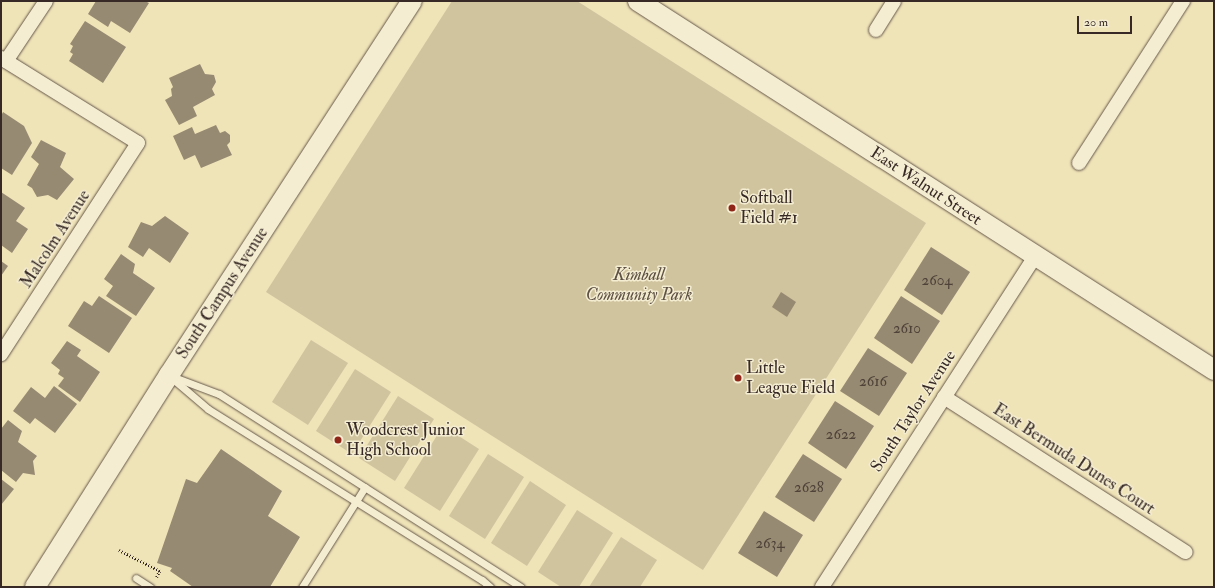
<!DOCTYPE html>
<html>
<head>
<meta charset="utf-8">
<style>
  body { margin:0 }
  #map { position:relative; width:1215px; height:588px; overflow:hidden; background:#efe3b8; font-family:"IM FELL Double Pica",serif }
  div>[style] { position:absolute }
  .green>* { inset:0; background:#d0c49f }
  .building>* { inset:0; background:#978a72 }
  .path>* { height:2.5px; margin-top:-1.25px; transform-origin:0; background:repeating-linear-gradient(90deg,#372a26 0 1px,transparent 0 3px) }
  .roads { filter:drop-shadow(0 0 1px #65584a) drop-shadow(0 0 1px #65584a) }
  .lane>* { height:7px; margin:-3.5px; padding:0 3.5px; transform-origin:3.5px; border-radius:3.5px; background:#f5edd1 }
  .street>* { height:14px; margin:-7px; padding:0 7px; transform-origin:7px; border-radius:7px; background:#f5edd1 }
  .secondary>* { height:20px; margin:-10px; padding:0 10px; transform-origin:10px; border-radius:10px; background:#f5edd1 }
  .dots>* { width:11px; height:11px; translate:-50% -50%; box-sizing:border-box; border:2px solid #f5edd1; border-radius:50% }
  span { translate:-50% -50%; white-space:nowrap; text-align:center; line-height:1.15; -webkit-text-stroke:3px #f5edd1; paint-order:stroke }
  .number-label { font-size:15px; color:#4f4239 }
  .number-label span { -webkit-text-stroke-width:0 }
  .street-label { font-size:17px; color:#372a26 }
  .poi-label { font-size:17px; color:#372a26 }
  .left { translate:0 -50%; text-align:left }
  .park-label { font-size:17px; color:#5d5044; font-style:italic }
  .frame { position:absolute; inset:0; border:2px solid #372a26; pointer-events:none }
  .scale { position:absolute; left:1077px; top:16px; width:55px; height:18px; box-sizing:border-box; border:2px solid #372a26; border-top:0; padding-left:5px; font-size:12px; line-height:14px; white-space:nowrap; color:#372a26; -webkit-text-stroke:3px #f5edd1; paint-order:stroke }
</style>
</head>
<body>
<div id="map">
  <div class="green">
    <div style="clip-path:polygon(452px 1px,577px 1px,926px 223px,703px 570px,266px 292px)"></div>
    <div style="clip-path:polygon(311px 340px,348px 363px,308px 425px,272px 402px)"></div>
    <div style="clip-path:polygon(355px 369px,391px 392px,352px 454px,316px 431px)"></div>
    <div style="clip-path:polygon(398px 396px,434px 419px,395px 481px,359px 458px)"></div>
    <div style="clip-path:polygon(443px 426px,479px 449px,440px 511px,404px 488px)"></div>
    <div style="clip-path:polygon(488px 454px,524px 477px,485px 539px,449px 516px)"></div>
    <div style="clip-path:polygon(530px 481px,566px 505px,527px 566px,491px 543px)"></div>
    <div style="clip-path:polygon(577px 510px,613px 533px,579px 587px,561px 587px,538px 572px)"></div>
    <div style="clip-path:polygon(621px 537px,657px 560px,640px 587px,589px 587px)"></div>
  </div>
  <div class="building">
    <div style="clip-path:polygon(96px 1px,145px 1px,149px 3px,130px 33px,111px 21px,108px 27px,88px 14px)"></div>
    <div style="clip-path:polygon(85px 21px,126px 47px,103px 83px,69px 61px,73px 54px,70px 52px,73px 46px,70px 44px)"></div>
    <div style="clip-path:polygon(200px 64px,205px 74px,214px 75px,216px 82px,212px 89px,215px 95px,193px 107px,197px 116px,179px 125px,165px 100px,172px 96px,171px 89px,173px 87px,169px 78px)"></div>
    <div style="clip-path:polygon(3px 112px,24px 126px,32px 143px,12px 175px,1px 168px,1px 116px)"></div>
    <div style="clip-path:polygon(216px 125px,220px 133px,225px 131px,230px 135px,230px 142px,227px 145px,232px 155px,201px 168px,195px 155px,184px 160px,173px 136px,192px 127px,195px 134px)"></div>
    <div style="clip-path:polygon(41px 140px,66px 153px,60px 167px,74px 179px,57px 200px,48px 195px,37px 197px,32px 188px,27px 185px,39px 164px,31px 157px)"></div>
    <div style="clip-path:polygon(1px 192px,25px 208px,16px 221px,28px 229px,12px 253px,1px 245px)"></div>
    <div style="clip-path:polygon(165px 216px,189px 233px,170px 263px,149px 248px,143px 257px,128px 247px,141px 222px,152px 226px)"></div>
    <div style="clip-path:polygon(931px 247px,970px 272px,942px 315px,904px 290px)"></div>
    <div style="clip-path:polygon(121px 254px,135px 264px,133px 273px,155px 288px,136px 316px,106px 296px,113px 286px,104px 279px)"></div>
    <div style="clip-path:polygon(1px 261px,8px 266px,1px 276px)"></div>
    <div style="clip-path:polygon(781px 292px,796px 302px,787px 317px,772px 307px)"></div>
    <div style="clip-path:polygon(99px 296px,132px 318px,109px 353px,68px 326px,84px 301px,92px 306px)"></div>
    <div style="clip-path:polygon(901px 296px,940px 321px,912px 364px,874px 338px)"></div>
    <div style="clip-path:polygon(67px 341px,81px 350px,77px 356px,100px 372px,80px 402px,58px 386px,64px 378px,58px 374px,60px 370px,51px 363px)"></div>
    <div style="clip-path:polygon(868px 348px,907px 373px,879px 416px,840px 391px)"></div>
    <div style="clip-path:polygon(54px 386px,77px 404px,55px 433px,35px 418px,30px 424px,13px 411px,31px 387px,45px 398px)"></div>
    <div style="clip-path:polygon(835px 401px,874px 426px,846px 469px,808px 443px)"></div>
    <div style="clip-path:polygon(8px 420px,22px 431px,18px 442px,37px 456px,33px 461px,35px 475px,23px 473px,16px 482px,1px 470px,1px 429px)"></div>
    <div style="clip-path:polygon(221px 449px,282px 491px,268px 516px,300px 537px,270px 587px,193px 587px,170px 571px,172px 568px,157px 563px,186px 479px,197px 483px)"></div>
    <div style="clip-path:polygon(803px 454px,842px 479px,814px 522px,775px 497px)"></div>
    <div style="clip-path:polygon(1px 479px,14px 489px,1px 505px)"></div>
    <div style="clip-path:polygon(764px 511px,803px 535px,777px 577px,738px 553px)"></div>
  </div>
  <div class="path">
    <div style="left:119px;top:550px;width:46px;rotate:27.1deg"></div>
    <div style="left:160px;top:571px;width:7px;rotate:117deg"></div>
  </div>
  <div class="roads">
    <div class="lane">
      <div style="left:171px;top:376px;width:51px;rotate:20.6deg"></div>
      <div style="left:219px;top:394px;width:358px;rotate:32.6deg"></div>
      <div style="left:173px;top:379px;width:46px;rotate:40.6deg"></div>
      <div style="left:208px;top:409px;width:323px;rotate:32deg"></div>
      <div style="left:482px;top:580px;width:11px;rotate:41deg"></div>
      <div style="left:136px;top:578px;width:17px;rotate:33deg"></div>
      <div style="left:302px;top:587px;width:118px;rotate:-57.8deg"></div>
    </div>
    <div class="street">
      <div style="left:876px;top:30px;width:34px;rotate:-58deg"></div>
      <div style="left:1px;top:58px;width:161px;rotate:31.8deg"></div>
      <div style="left:138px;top:143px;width:252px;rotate:123deg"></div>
      <div style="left:6px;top:61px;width:72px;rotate:-56.3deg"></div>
      <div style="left:1079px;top:163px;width:193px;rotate:-57.3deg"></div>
      <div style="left:944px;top:397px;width:287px;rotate:32.7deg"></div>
      <div style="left:822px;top:587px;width:394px;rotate:-57.2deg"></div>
    </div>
    <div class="secondary">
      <div style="left:638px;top:1px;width:684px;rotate:32.64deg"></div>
      <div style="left:35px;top:587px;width:251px;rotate:-57.7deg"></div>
      <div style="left:169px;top:375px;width:446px;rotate:-57deg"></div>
    </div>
  </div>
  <div class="dots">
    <div style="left:732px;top:208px;background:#8f2418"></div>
    <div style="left:738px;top:378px;background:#8f2418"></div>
    <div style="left:338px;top:440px;background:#8f2418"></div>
  </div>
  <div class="number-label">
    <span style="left:937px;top:281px">2604</span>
    <span style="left:907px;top:329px">2610</span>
    <span style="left:873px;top:382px">2616</span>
    <span style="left:841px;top:435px">2622</span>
    <span style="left:809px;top:488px">2628</span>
    <span style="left:770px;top:544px">2634</span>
  </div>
  <div class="street-label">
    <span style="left:926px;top:186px;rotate:33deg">East Walnut Street</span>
    <span style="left:55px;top:239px;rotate:-57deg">Malcolm Avenue</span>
    <span style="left:222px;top:293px;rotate:-57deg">South Campus Avenue</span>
    <span style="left:913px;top:411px;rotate:-57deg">South Taylor Avenue</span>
    <span style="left:1074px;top:459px;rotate:33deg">East Bermuda Dunes Court</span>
  </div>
  <div class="poi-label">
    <span class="left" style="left:740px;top:208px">Softball<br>Field #1</span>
    <span class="left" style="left:746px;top:378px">Little<br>League Field</span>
    <span class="left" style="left:346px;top:440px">Woodcrest Junior<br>High School</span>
  </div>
  <div class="park-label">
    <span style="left:639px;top:285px">Kimball<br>Community Park</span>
  </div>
  <div class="frame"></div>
  <div class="scale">20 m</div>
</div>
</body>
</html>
